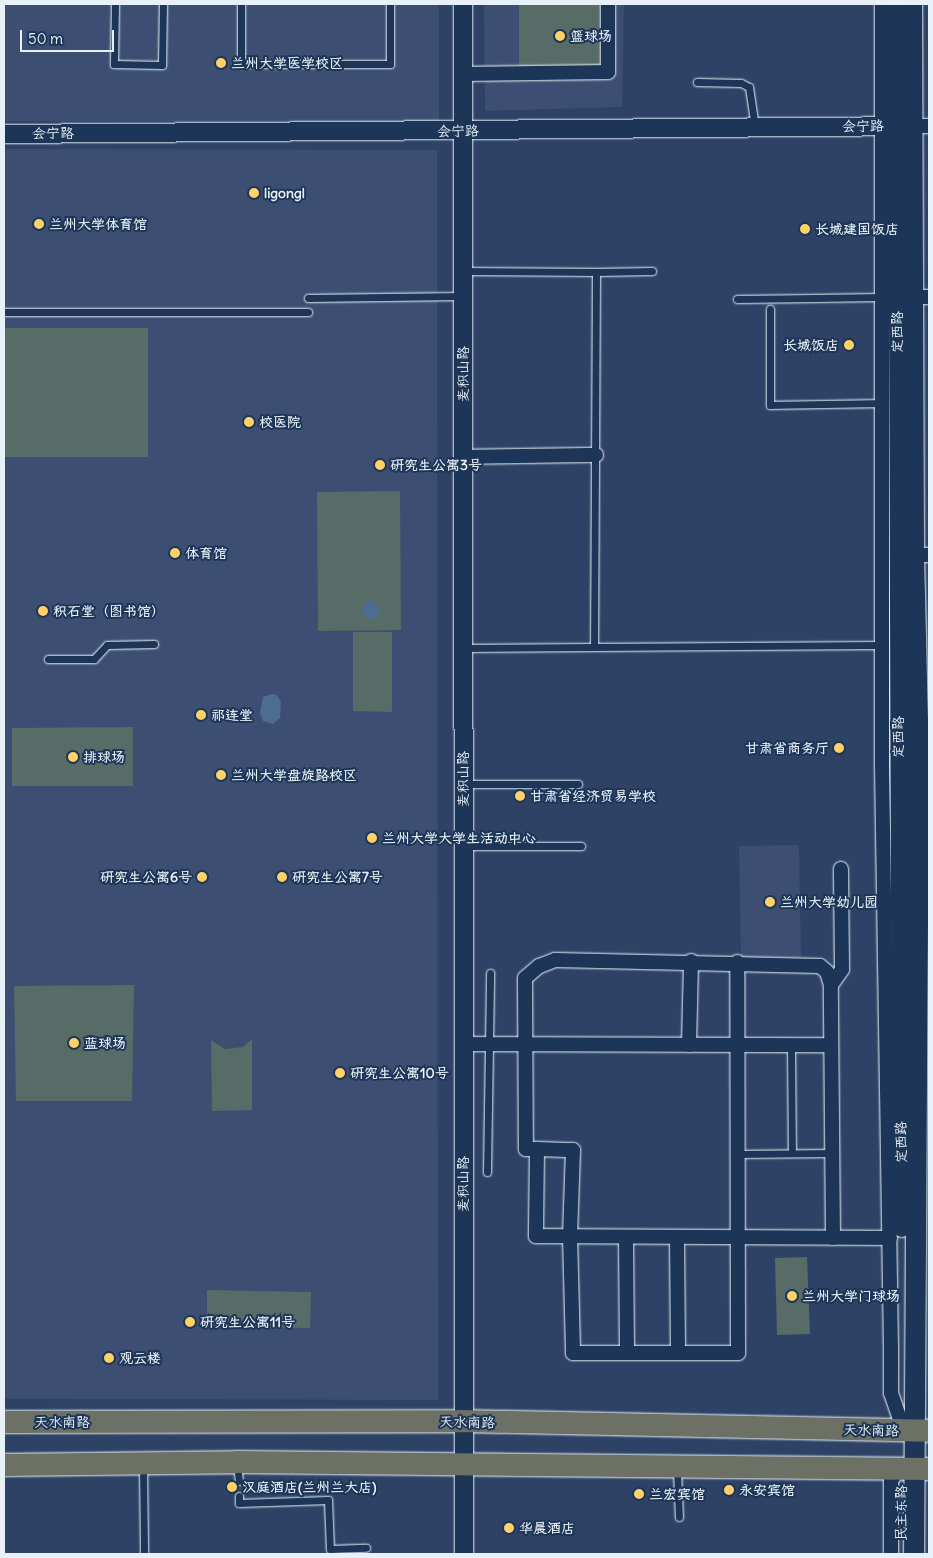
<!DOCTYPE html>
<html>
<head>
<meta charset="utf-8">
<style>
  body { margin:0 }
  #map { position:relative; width:933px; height:1558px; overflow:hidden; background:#2d4265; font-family:Delius,"LXGW WenKai TC",sans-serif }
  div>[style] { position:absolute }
  .built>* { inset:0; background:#3c4f73 }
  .green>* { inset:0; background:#576b67 }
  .water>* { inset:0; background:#4d6d90 }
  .round { border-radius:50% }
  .roads { filter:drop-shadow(0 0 1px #e8f1f8) drop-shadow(0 0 1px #e8f1f8) }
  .service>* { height:7px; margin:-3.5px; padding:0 3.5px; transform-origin:3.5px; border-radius:3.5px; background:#1d3557 }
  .minor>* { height:14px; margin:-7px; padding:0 7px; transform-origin:7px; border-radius:7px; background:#1d3557 }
  .tertiary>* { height:18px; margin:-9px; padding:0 9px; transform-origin:9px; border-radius:9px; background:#1d3557 }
  .secondary>* { height:20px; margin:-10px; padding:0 10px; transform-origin:10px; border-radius:10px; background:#1d3557 }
  .primary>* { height:22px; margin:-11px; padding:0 11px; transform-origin:11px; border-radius:11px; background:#6c7065 }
  .dots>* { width:14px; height:14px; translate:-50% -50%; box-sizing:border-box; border:2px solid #1d3557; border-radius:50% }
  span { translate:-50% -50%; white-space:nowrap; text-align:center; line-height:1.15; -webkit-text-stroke:4px #1d3557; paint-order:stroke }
  .poi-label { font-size:14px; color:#e8f1f8; font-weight:700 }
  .left { translate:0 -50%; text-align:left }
  .right { translate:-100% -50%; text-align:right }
  .street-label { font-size:14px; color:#e8f1f8 }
  .frame { position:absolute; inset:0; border:5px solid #e8f1f8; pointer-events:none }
  .scale { position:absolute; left:20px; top:30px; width:94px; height:22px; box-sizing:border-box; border:2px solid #e8f1f8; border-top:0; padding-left:6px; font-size:15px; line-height:18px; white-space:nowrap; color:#e8f1f8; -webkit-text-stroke:4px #1d3557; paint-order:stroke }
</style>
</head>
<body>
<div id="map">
  <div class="built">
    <div style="clip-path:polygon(4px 4px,439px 4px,439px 122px,4px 121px)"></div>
    <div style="clip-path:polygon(484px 4px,624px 4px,622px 107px,485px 111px)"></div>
    <div style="clip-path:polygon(4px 149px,437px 150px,438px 1400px,4px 1399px)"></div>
    <div style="clip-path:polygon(799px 845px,801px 957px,741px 958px,739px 846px)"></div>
  </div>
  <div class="green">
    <div style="clip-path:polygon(519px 4px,600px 4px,600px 68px,519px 68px)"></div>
    <div style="clip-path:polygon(4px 328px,148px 328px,148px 457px,4px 457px)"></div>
    <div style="clip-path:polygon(400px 491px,401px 630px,318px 631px,317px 492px)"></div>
    <div style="clip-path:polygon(353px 632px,392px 632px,392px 712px,353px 711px)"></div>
    <div style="clip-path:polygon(133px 727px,133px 786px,12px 786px,12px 728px)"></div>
    <div style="clip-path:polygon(134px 985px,132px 1101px,16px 1101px,14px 986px)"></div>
    <div style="clip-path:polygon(252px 1039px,252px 1110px,212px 1111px,211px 1040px,225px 1049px,243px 1047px)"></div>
    <div style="clip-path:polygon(807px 1257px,810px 1334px,777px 1335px,775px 1258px)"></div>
    <div style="clip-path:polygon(207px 1290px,311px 1292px,310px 1328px,207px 1327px)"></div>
  </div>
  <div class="water">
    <div class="round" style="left:362px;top:601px;width:18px;height:18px"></div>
    <div style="clip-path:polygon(272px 694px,277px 695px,281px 702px,280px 718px,273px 724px,263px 721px,260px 713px,263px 697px)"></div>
  </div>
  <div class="roads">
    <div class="service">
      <div style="left:115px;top:4px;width:60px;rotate:91deg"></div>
      <div style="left:114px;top:64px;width:48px;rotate:1.2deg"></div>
      <div style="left:162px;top:65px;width:61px;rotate:-89.1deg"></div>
      <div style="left:241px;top:4px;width:60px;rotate:90deg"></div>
      <div style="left:241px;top:64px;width:149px"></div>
      <div style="left:390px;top:64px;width:60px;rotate:-90deg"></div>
      <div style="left:697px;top:82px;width:44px;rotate:1.3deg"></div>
      <div style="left:741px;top:83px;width:9px;rotate:27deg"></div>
      <div style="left:749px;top:87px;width:40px;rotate:81.5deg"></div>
      <div style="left:465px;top:271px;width:131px;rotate:0.4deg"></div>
      <div style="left:596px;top:272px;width:375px;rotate:90.3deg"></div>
      <div style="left:594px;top:647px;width:288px;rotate:-0.4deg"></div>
      <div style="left:596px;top:272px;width:56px;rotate:-1deg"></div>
      <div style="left:308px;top:298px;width:155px;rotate:-0.7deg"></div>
      <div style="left:737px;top:299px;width:144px;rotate:-0.8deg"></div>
      <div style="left:770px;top:309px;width:96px;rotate:90deg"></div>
      <div style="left:770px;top:405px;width:111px;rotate:-1deg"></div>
      <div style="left:4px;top:312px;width:304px"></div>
      <div style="left:463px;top:648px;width:131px;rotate:-0.4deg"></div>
      <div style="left:48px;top:659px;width:46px"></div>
      <div style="left:94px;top:659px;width:19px;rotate:-47deg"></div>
      <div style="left:107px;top:645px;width:47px;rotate:-1.2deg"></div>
      <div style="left:463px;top:784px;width:115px"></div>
      <div style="left:463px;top:846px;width:118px"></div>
      <div style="left:791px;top:1045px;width:108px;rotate:89.5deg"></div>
      <div style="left:738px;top:1154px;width:94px;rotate:-0.6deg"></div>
      <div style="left:487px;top:1172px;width:199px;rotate:-89.1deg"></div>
      <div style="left:237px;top:1465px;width:16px;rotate:83deg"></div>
      <div style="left:143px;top:1466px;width:88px;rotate:89.3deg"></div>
      <div style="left:677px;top:1470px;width:47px;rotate:87.6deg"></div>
      <div style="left:239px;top:1496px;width:7px;rotate:90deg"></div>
      <div style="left:239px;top:1503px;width:89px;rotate:-1.9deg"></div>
      <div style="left:328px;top:1500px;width:49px;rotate:87.7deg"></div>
      <div style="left:330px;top:1549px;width:36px;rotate:-2deg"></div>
    </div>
    <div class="minor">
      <div style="left:882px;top:4px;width:760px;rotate:90deg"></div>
      <div style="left:882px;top:764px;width:585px;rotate:89.12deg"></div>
      <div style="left:891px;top:1349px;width:44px;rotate:90deg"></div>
      <div style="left:891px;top:1393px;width:40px;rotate:71.1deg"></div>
      <div style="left:463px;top:74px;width:145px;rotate:-0.8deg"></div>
      <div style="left:608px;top:72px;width:68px;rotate:-90deg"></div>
      <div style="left:913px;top:126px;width:16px"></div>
      <div style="left:905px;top:297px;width:24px"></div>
      <div style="left:463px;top:457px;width:133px;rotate:-0.9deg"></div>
      <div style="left:914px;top:555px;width:15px"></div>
      <div style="left:831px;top:985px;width:19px;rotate:-55deg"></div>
      <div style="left:842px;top:969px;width:100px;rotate:-90.6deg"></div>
      <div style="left:463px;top:1044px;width:367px;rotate:0.2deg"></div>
      <div style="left:689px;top:1045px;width:84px;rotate:-88.6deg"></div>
      <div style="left:537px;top:1149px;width:36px;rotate:2deg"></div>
      <div style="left:573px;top:1150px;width:86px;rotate:92deg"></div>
      <div style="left:570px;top:1236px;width:117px;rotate:88.5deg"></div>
      <div style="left:573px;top:1353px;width:165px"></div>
      <div style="left:738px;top:1353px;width:391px;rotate:-90.1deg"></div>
      <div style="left:626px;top:1237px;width:116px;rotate:89.5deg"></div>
      <div style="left:677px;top:1237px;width:116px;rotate:89.5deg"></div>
      <div style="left:833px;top:1238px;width:253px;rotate:-90.5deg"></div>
      <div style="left:831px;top:985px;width:14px;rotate:-107deg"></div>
      <div style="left:827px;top:972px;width:9px;rotate:-139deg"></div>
      <div style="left:820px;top:966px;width:265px;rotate:-178.7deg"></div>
      <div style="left:555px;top:960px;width:17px;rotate:159deg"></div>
      <div style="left:539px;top:966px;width:18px;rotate:139deg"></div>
      <div style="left:525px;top:978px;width:171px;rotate:89.7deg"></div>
      <div style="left:526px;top:1149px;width:11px"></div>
      <div style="left:537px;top:1149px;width:87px;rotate:90.7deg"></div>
      <div style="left:536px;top:1236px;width:354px;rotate:0.3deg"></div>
      <div style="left:891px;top:1554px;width:74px;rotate:-90deg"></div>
      <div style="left:891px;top:1480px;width:14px;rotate:-51deg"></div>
    </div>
    <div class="tertiary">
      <div style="left:463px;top:4px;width:1550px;rotate:89.96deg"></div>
      <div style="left:4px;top:134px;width:908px;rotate:-0.5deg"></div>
    </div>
    <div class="secondary">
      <div style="left:898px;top:4px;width:1223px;rotate:89.81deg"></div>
      <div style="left:912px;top:4px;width:551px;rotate:89.79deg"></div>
      <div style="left:914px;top:555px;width:211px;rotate:88.6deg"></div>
      <div style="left:919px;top:766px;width:788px;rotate:90.36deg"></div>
    </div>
    <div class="primary">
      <div style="left:4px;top:1422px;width:458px;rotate:-0.1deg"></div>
      <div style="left:462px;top:1421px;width:467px;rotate:1.2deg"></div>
      <div style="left:4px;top:1465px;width:233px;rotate:-0.7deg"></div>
      <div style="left:237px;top:1462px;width:692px;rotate:0.58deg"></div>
    </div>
  </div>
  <div class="dots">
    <div style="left:560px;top:36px;background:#ffd166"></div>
    <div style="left:221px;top:63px;background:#ffd166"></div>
    <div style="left:254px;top:193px;background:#ffd166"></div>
    <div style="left:39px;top:224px;background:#ffd166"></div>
    <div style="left:805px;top:229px;background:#ffd166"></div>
    <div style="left:849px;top:345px;background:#ffd166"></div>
    <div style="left:249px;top:422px;background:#ffd166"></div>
    <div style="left:380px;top:465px;background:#ffd166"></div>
    <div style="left:175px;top:553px;background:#ffd166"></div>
    <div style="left:43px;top:611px;background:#ffd166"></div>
    <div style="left:201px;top:715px;background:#ffd166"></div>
    <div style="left:839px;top:748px;background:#ffd166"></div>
    <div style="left:73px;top:757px;background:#ffd166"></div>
    <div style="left:221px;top:775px;background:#ffd166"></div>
    <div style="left:520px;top:796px;background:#ffd166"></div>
    <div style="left:372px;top:838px;background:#ffd166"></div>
    <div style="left:202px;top:877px;background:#ffd166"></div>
    <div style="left:282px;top:877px;background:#ffd166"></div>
    <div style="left:770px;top:902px;background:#ffd166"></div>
    <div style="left:74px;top:1043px;background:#ffd166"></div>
    <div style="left:340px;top:1073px;background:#ffd166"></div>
    <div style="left:792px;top:1296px;background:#ffd166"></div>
    <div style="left:190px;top:1322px;background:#ffd166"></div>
    <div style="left:109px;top:1358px;background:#ffd166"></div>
    <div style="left:232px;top:1487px;background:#ffd166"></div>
    <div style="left:729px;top:1490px;background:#ffd166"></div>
    <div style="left:639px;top:1494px;background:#ffd166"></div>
    <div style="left:509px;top:1528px;background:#ffd166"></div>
  </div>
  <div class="poi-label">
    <span class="left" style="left:570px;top:36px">篮球场</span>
    <span class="left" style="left:231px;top:63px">兰州大学医学校区</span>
    <span class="left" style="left:264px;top:193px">ligongl</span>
    <span class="left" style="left:49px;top:224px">兰州大学体育馆</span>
    <span class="left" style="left:815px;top:229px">长城建国饭店</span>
    <span class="right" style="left:839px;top:345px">长城饭店</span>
    <span class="left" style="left:259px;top:422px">校医院</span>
    <span class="left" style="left:390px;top:465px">研究生公寓3号</span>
    <span class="left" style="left:185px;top:553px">体育馆</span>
    <span class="left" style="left:53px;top:611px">积石堂（图书馆）</span>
    <span class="left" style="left:211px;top:715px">祁连堂</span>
    <span class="right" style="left:829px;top:748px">甘肃省商务厅</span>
    <span class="left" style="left:83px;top:757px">排球场</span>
    <span class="left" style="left:231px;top:775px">兰州大学盘旋路校区</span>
    <span class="left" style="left:530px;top:796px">甘肃省经济贸易学校</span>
    <span class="left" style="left:382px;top:838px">兰州大学大学生活动中心</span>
    <span class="right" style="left:192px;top:877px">研究生公寓6号</span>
    <span class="left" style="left:292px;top:877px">研究生公寓7号</span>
    <span class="left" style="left:780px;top:902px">兰州大学幼儿园</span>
    <span class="left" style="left:84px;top:1043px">蓝球场</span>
    <span class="left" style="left:350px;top:1073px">研究生公寓10号</span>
    <span class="left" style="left:802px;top:1296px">兰州大学门球场</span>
    <span class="left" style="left:200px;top:1322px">研究生公寓11号</span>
    <span class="left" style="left:119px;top:1358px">观云楼</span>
    <span class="left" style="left:242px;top:1487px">汉庭酒店(兰州兰大店)</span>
    <span class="left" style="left:739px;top:1490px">永安宾馆</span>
    <span class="left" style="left:649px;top:1494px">兰宏宾馆</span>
    <span class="left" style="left:519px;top:1528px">华晨酒店</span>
  </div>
  <div class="street-label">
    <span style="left:863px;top:126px;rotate:-1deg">会宁路</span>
    <span style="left:458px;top:131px;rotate:-1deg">会宁路</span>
    <span style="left:53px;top:133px">会宁路</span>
    <span style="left:897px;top:332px;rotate:-90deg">定西路</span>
    <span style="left:463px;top:374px;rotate:-90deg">麦积山路</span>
    <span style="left:898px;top:737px;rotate:-90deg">定西路</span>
    <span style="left:463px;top:779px;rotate:-90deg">麦积山路</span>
    <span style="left:901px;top:1142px;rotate:-91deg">定西路</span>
    <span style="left:463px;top:1184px;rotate:-90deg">麦积山路</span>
    <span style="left:62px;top:1422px">天水南路</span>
    <span style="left:467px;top:1422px;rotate:1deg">天水南路</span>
    <span style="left:871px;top:1430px;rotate:1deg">天水南路</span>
    <span style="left:901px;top:1513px;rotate:-90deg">民主东路</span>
  </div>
  <div class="frame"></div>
  <div class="scale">50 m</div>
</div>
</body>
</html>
